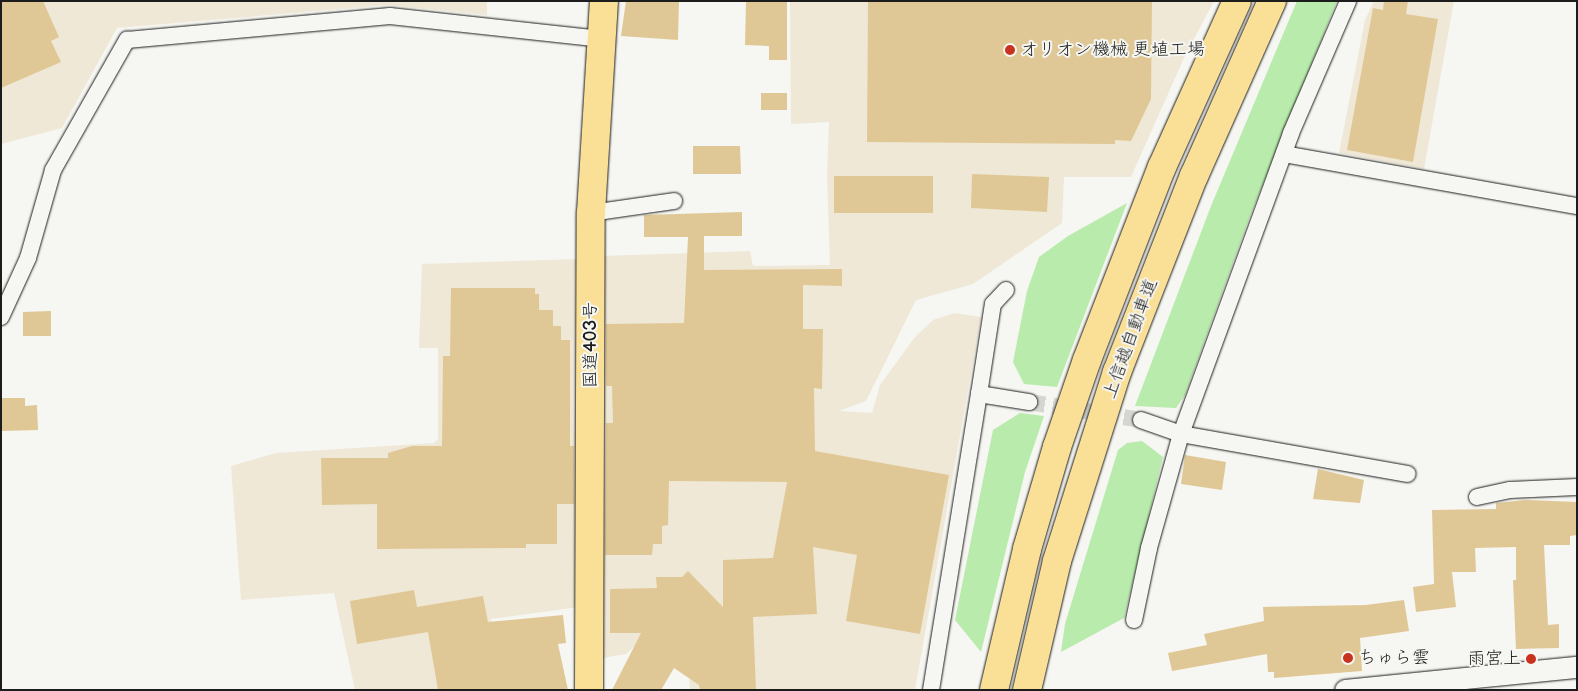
<!DOCTYPE html>
<html>
<head>
<meta charset="utf-8">
<style>
  body { margin:0 }
  #map { position:relative; width:1578px; height:691px; overflow:hidden; background:#f6f6f2; font-family:"Balsamiq Sans","Klee One",sans-serif }
  div>[style] { position:absolute }
  .built>* { inset:0; background:#efe8d6 }
  .green>* { inset:0; background:#b8ebac }
  .building>* { inset:0; background:#e0c896 }
  .minor-tunnel>* { height:16px; margin-top:-8px; transform-origin:0; background:repeating-linear-gradient(90deg,#d5d5d2 0 16px,transparent 0 24px) }
  .roads { filter:drop-shadow(0 0 1px #1c1c1c) drop-shadow(0 0 1px #1c1c1c) }
  .minor>* { height:16px; margin:-8px; padding:0 8px; transform-origin:8px; border-radius:8px; background:#f6f6f2 }
  .tertiary>* { height:21px; margin:-10.5px; padding:0 10.5px; transform-origin:10.5px; border-radius:10.5px; background:#f6f6f2 }
  .trunk>* { height:28px; margin:-14px; padding:0 14px; transform-origin:14px; border-radius:14px; background:#fadf96 }
  .motorway>* { height:28px; margin:-14px; padding:0 14px; transform-origin:14px; border-radius:14px; background:#fadf96 }
  .dots>* { width:14px; height:14px; translate:-50% -50%; box-sizing:border-box; border:2px solid #f6f6f2; border-radius:50% }
  span { translate:-50% -50%; white-space:nowrap; text-align:center; line-height:1.15; -webkit-text-stroke:4px #f6f6f2; paint-order:stroke }
  .poi-label { font-size:18px; color:#1c1c1c }
  .left { translate:0 -50%; text-align:left }
  .right { translate:-100% -50%; text-align:right }
  .street-label { font-size:18px; color:#1c1c1c }
  .frame { position:absolute; inset:0; border:2px solid #1c1c1c; pointer-events:none }
</style>
</head>
<body>
<div id="map">
  <div class="built">
    <div style="clip-path:polygon(1px 1px,487px 1px,487px 15px,387px 5px,117px 28px,62px 128px,1px 144px)"></div>
    <div style="clip-path:polygon(790px 1px,1214px 1px,1184px 58px,1131px 177px,1064px 177px,1062px 223px,973px 284px,916px 300px,866px 401px,839px 411px,872px 413px,880px 385px,915px 337px,933px 320px,954px 313px,981px 317px,915px 690px,690px 690px,686px 634px,661px 622px,626px 654px,597px 659px,603px 256px,750px 251px,753px 266px,830px 265px,827px 176px,829px 122px,791px 124px)"></div>
    <div style="clip-path:polygon(1374px 1px,1454px 1px,1424px 169px,1339px 153px,1365px 20px)"></div>
    <div style="clip-path:polygon(580px 259px,579px 607px,491px 619px,510px 690px,355px 690px,334px 593px,241px 600px,231px 466px,276px 453px,434px 443px,438px 439px,438px 348px,419px 348px,422px 264px)"></div>
  </div>
  <div class="green">
    <div style="clip-path:polygon(1297px 1px,1337px 1px,1250px 216px,1185px 395px,1176px 408px,1135px 406px,1211px 206px)"></div>
    <div style="clip-path:polygon(1127px 203px,1057px 387px,1024px 384px,1013px 362px,1027px 291px,1039px 257px,1068px 236px)"></div>
    <div style="clip-path:polygon(1020px 413px,1044px 416px,1025px 472px,981px 652px,955px 620px,993px 430px)"></div>
    <div style="clip-path:polygon(1142px 441px,1163px 457px,1124px 618px,1061px 652px,1065px 624px,1118px 450px,1127px 443px)"></div>
  </div>
  <div class="building">
    <div style="clip-path:polygon(1px 1px,43px 1px,59px 37px,51px 41px,61px 62px,1px 88px)"></div>
    <div style="clip-path:polygon(626px 1px,679px 1px,678px 40px,621px 36px)"></div>
    <div style="clip-path:polygon(746px 1px,787px 1px,787px 60px,769px 60px,769px 46px,745px 45px)"></div>
    <div style="clip-path:polygon(868px 1px,1152px 1px,1151px 99px,1131px 141px,1115px 140px,1115px 144px,867px 142px)"></div>
    <div style="clip-path:polygon(1384px 1px,1408px 1px,1406px 14px,1438px 19px,1413px 162px,1347px 150px,1373px 8px,1383px 10px)"></div>
    <div style="clip-path:polygon(761px 93px,787px 93px,787px 110px,761px 110px)"></div>
    <div style="clip-path:polygon(693px 146px,740px 146px,741px 174px,693px 174px)"></div>
    <div style="clip-path:polygon(972px 174px,1049px 177px,1047px 212px,971px 208px)"></div>
    <div style="clip-path:polygon(834px 176px,933px 176px,933px 213px,834px 213px)"></div>
    <div style="clip-path:polygon(742px 212px,742px 236px,704px 236px,704px 270px,842px 269px,842px 286px,803px 285px,803px 329px,823px 329px,822px 389px,814px 388px,815px 451px,949px 475px,920px 634px,846px 621px,857px 555px,813px 547px,817px 614px,753px 617px,756px 690px,700px 690px,699px 685px,674px 668px,661px 690px,612px 690px,641px 633px,610px 633px,610px 589px,657px 588px,656px 577px,682px 577px,688px 571px,723px 607px,723px 560px,773px 558px,787px 482px,669px 481px,668px 525px,662px 526px,662px 544px,653px 544px,652px 555px,605px 555px,606px 423px,613px 423px,612px 386px,606px 386px,606px 324px,684px 323px,688px 237px,644px 237px,644px 215px)"></div>
    <div style="clip-path:polygon(451px 288px,535px 288px,535px 294px,539px 294px,539px 310px,553px 310px,553px 326px,561px 326px,561px 340px,570px 340px,570px 446px,574px 446px,574px 504px,557px 504px,557px 544px,526px 544px,526px 548px,377px 549px,377px 504px,322px 505px,321px 458px,388px 458px,388px 453px,412px 446px,442px 446px,443px 356px,450px 356px)"></div>
    <div style="clip-path:polygon(51px 311px,51px 336px,23px 336px,23px 312px)"></div>
    <div style="clip-path:polygon(1px 398px,25px 398px,25px 406px,37px 405px,38px 430px,1px 431px)"></div>
    <div style="clip-path:polygon(1185px 455px,1226px 462px,1222px 490px,1181px 484px)"></div>
    <div style="clip-path:polygon(1318px 469px,1364px 480px,1360px 503px,1313px 499px)"></div>
    <div style="clip-path:polygon(1527px 500px,1577px 502px,1577px 535px,1570px 536px,1570px 545px,1544px 545px,1548px 625px,1559px 624px,1559px 648px,1516px 649px,1513px 580px,1516px 580px,1516px 547px,1475px 548px,1476px 572px,1452px 572px,1456px 607px,1416px 612px,1413px 587px,1434px 584px,1432px 510px,1496px 509px,1496px 503px)"></div>
    <div style="clip-path:polygon(414px 590px,417px 607px,483px 596px,488px 622px,563px 615px,566px 643px,558px 644px,568px 690px,438px 690px,428px 632px,357px 644px,350px 601px)"></div>
    <div style="clip-path:polygon(1404px 600px,1409px 631px,1360px 638px,1362px 671px,1274px 678px,1274px 672px,1268px 672px,1267px 654px,1172px 671px,1168px 653px,1207px 645px,1204px 634px,1264px 621px,1263px 607px,1366px 605px)"></div>
  </div>
  <div class="minor-tunnel">
    <div style="left:1029px;top:402px;width:113px;rotate:9.1deg"></div>
  </div>
  <div class="roads">
    <div class="minor">
      <div style="left:1284px;top:154px;width:298px;rotate:10.1deg"></div>
      <div style="left:591px;top:213px;width:84px;rotate:-8.2deg"></div>
      <div style="left:1px;top:317px;width:65px;rotate:-65.4deg"></div>
      <div style="left:28px;top:258px;width:91px;rotate:-74.1deg"></div>
      <div style="left:53px;top:170px;width:150px;rotate:-60.4deg"></div>
      <div style="left:127px;top:40px;width:264px;rotate:-5.2deg"></div>
      <div style="left:390px;top:16px;width:212px;rotate:6.2deg"></div>
      <div style="left:979px;top:394px;width:91px;rotate:-81.2deg"></div>
      <div style="left:993px;top:304px;width:19px;rotate:-47deg"></div>
      <div style="left:1141px;top:420px;width:42px;rotate:19.3deg"></div>
      <div style="left:1181px;top:434px;width:320px;rotate:-69.9deg"></div>
      <div style="left:1291px;top:133px;width:144px;rotate:-66.6deg"></div>
      <div style="left:1477px;top:497px;width:34px;rotate:-12deg"></div>
      <div style="left:1510px;top:490px;width:67px;rotate:-2.6deg"></div>
      <div style="left:1134px;top:620px;width:74px;rotate:-78.2deg"></div>
      <div style="left:1149px;top:548px;width:118px;rotate:-74.3deg"></div>
      <div style="left:1181px;top:434px;width:230px;rotate:10deg"></div>
      <div style="left:931px;top:690px;width:300px;rotate:-80.8deg"></div>
      <div style="left:979px;top:394px;width:51px;rotate:9.1deg"></div>
    </div>
    <div class="tertiary">
      <div style="left:1345px;top:690px;width:233px;rotate:-5.7deg"></div>
    </div>
    <div class="trunk">
      <div style="left:589px;top:690px;width:477px;rotate:-89.8deg"></div>
      <div style="left:591px;top:213px;width:212px;rotate:-86.5deg"></div>
    </div>
    <div class="motorway">
      <div style="left:994px;top:690px;width:145px;rotate:-76.8deg"></div>
      <div style="left:1027px;top:549px;width:106px;rotate:-73.6deg"></div>
      <div style="left:1057px;top:447px;width:92px;rotate:-71deg"></div>
      <div style="left:1087px;top:360px;width:207px;rotate:-68.8deg"></div>
      <div style="left:1162px;top:167px;width:182px;rotate:-65.7deg"></div>
      <div style="left:1027px;top:690px;width:132px;rotate:-76.9deg"></div>
      <div style="left:1057px;top:561px;width:198px;rotate:-72.4deg"></div>
      <div style="left:1117px;top:372px;width:211px;rotate:-68.6deg"></div>
      <div style="left:1194px;top:176px;width:192px;rotate:-66deg"></div>
    </div>
  </div>
  <div class="dots">
    <div style="left:1010px;top:50px;background:#c8321e"></div>
    <div style="left:1348px;top:658px;background:#c8321e"></div>
    <div style="left:1531px;top:659px;background:#c8321e"></div>
  </div>
  <div class="poi-label">
    <span class="left" style="left:1020px;top:50px">オリオン機械 更埴工場</span>
    <span class="left" style="left:1358px;top:658px">ちゅら雲</span>
    <span class="right" style="left:1521px;top:659px">雨宮上</span>
  </div>
  <div class="street-label">
    <span style="left:1131px;top:339px;rotate:-70deg">上信越自動車道</span>
    <span style="left:591px;top:345px;rotate:-90deg">国道403号</span>
  </div>
  <div class="frame"></div>
</div>
</body>
</html>
